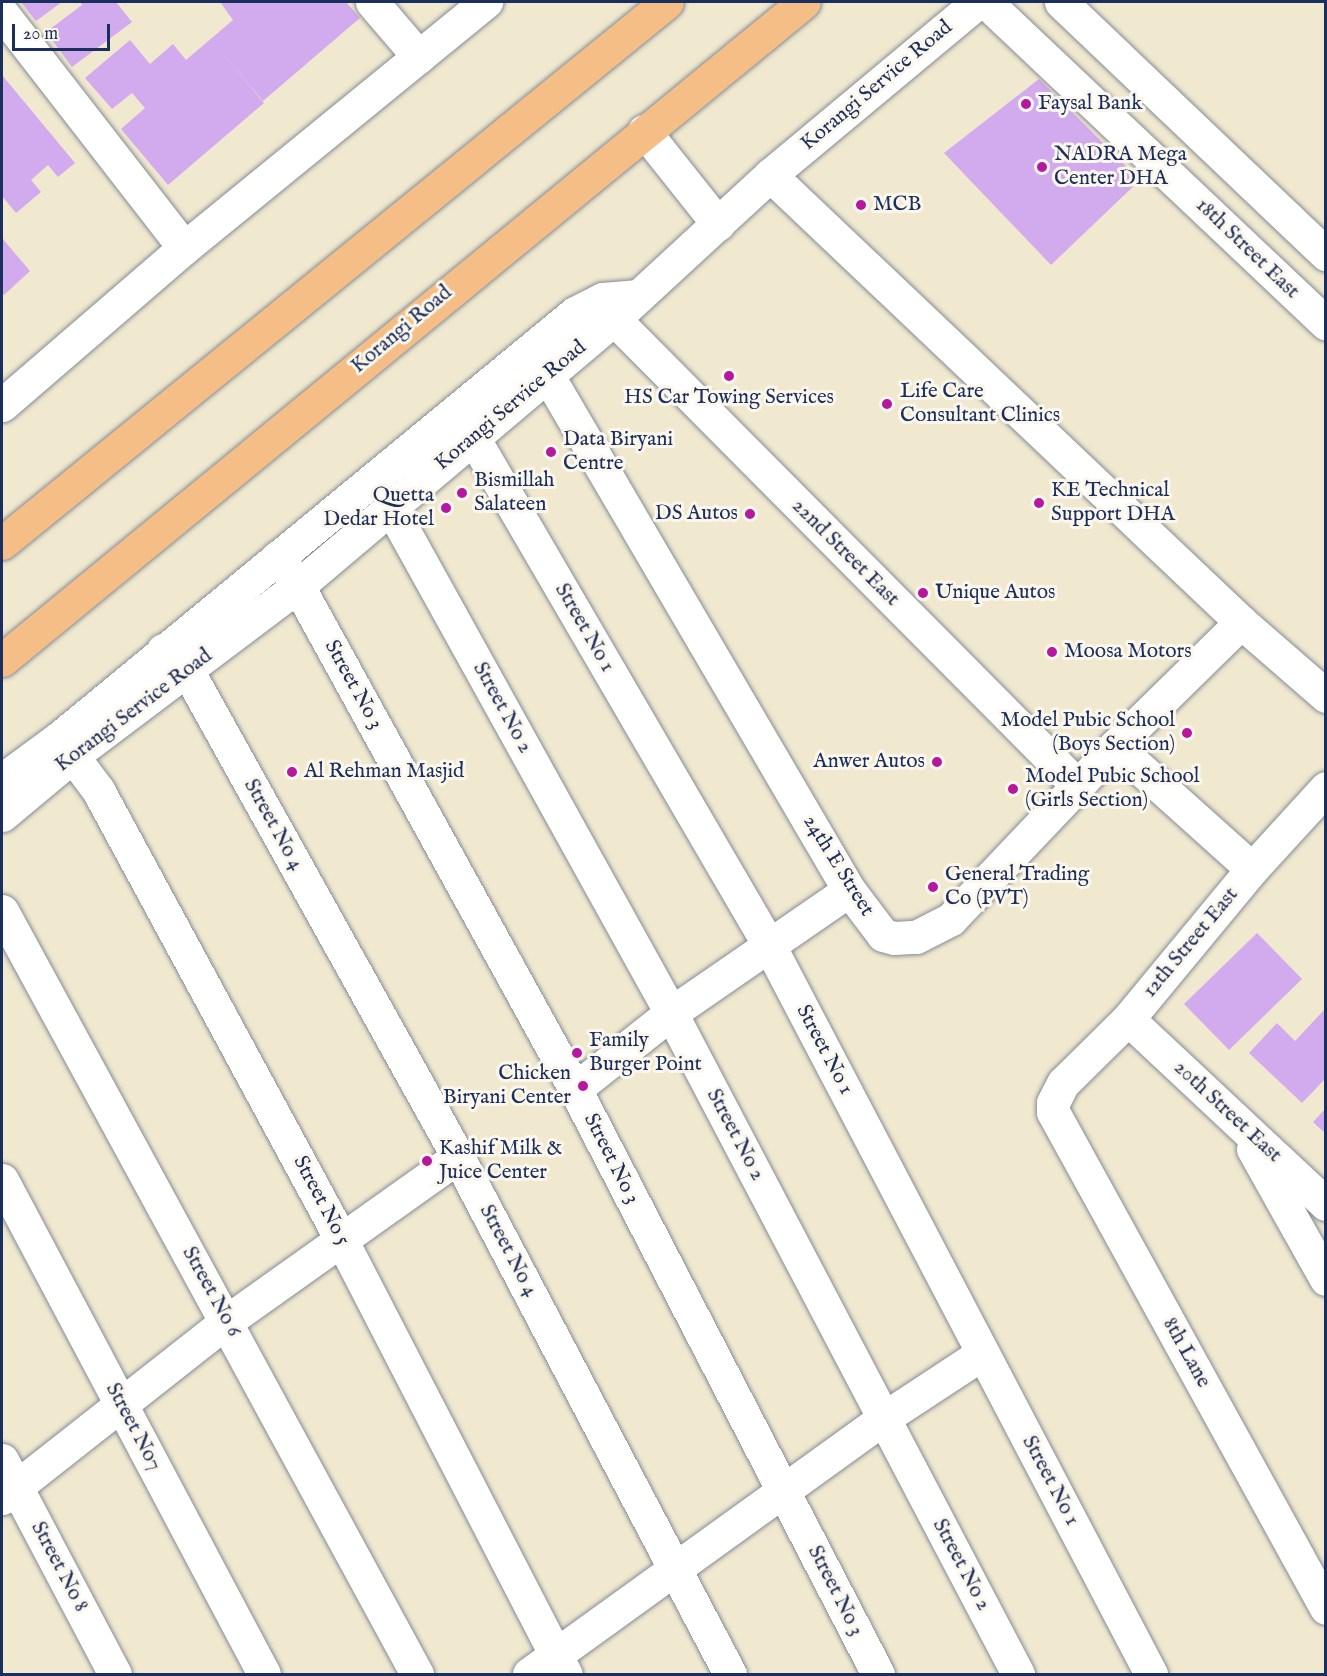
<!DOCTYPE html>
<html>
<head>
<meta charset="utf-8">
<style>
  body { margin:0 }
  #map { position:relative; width:1327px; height:1676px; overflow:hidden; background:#f0e9cf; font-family:"IM FELL English",serif }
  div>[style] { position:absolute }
  .building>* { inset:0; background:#d2aaee }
  .roads { filter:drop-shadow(0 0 2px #868c96) drop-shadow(0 0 2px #868c96) }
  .minor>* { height:33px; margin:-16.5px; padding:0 16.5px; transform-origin:16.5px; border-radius:16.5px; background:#fff }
  .major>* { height:33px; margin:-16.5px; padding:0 16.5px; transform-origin:16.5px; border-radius:16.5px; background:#f6be87 }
  .dots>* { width:16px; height:16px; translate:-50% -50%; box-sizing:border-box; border:3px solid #fbf7ec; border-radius:50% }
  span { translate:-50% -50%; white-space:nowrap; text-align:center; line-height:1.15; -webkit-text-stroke:6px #fbf7ec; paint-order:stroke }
  .street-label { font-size:21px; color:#1b2f5e }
  .poi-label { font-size:21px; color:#1b2f5e }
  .left { translate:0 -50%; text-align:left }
  .right { translate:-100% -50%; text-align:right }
  .frame { position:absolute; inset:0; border:3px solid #1b2f5e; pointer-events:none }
  .scale { position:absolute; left:12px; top:24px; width:98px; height:27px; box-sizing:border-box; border:3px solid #1b2f5e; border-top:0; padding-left:8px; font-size:18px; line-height:21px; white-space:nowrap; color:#1b2f5e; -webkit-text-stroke:4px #fbf7ec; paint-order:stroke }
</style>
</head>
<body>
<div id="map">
  <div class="building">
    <div style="clip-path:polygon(21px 2px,62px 2px,36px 21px)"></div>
    <div style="clip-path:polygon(80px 2px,116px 2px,132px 22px,72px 67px,46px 32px,82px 5px)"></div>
    <div style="clip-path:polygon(220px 2px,346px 2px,360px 18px,263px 101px,221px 51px,264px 103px,168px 185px,121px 129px,145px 108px,132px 93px,112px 109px,85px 78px,130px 40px,150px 64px,173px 44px,186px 60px,233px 20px)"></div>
    <div style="clip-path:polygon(2px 75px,75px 163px,58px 177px,48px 165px,31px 180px,41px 192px,16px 213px,2px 196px)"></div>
    <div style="clip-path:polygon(1039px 79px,1140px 180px,1051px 265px,944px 153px)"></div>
    <div style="clip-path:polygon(2px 238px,30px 271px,4px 295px,2px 292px)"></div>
    <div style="clip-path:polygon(1257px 933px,1302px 979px,1229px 1050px,1184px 1004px)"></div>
    <div style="clip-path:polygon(1326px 1008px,1326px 1078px,1302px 1103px,1249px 1053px,1277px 1023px,1295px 1041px)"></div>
    <div style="clip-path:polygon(1326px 1108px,1326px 1134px,1313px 1122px)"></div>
  </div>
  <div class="roads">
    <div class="minor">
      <div style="left:372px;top:2px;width:72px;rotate:49.5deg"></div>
      <div style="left:986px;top:2px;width:468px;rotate:43.4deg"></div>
      <div style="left:1061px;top:2px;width:366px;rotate:43.6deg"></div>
      <div style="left:2px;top:13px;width:297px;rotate:52.2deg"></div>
      <div style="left:644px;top:131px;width:119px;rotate:51.5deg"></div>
      <div style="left:770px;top:175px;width:649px;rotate:43.5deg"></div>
      <div style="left:1241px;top:622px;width:113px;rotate:41deg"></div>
      <div style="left:614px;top:319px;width:657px;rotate:45.19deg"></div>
      <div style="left:548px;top:376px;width:596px;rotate:59.65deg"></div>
      <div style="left:849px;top:890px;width:56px;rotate:52.9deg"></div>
      <div style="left:883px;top:935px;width:11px;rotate:15deg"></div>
      <div style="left:894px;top:938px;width:22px;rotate:-3deg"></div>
      <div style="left:916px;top:937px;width:39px;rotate:-27deg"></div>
      <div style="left:951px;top:919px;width:238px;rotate:-46.5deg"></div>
      <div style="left:1115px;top:746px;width:177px;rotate:-44.5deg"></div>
      <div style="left:2px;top:405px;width:240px;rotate:-40.8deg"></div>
      <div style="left:184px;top:248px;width:390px;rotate:-39.2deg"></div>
      <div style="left:474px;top:439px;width:588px;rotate:59.77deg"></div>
      <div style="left:770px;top:947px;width:821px;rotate:62.34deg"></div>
      <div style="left:390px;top:506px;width:580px;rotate:61deg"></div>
      <div style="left:671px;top:1013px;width:747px;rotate:62.3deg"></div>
      <div style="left:278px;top:557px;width:35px;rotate:55deg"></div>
      <div style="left:298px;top:586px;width:574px;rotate:61.16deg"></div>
      <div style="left:575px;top:1089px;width:659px;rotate:62.62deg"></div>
      <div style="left:163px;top:650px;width:31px;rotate:40deg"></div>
      <div style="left:187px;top:670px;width:557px;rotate:60.91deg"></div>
      <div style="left:458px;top:1157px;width:584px;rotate:62.25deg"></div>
      <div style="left:60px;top:739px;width:64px;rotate:53.3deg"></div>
      <div style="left:98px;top:790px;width:511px;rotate:61.58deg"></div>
      <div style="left:341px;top:1239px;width:490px;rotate:62.7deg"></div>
      <div style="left:1115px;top:746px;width:184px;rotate:41.9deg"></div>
      <div style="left:2px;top:780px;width:71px;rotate:-36.4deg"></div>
      <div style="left:59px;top:738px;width:668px;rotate:-39.48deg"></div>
      <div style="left:575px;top:313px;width:31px;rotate:-27deg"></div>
      <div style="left:603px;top:299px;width:33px;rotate:-5deg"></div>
      <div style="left:1326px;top:788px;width:110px;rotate:132.4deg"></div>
      <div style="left:1252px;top:869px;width:195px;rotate:129.6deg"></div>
      <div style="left:1128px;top:1019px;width:91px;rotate:135.4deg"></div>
      <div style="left:1063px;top:1083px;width:22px;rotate:117deg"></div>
      <div style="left:1053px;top:1103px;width:9px;rotate:90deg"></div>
      <div style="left:1053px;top:1112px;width:566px;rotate:61.17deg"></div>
      <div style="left:2px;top:815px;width:95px;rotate:-39.9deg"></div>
      <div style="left:75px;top:754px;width:279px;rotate:-37deg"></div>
      <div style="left:298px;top:586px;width:414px;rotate:-40.2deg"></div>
      <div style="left:614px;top:319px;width:212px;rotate:-42.7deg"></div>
      <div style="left:770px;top:175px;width:271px;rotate:-39.8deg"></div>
      <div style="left:2px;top:911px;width:869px;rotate:61.46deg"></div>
      <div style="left:1128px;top:1019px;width:271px;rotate:43.1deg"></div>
      <div style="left:575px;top:1089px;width:122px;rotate:-38.4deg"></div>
      <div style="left:671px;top:1013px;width:216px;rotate:-34.6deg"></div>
      <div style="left:1253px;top:1149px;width:149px;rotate:60.7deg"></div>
      <div style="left:2px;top:1180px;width:559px;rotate:62.06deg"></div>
      <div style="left:2px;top:1460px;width:242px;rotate:62.2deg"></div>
      <div style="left:2px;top:1498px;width:286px;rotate:-38.2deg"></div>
      <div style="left:227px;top:1321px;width:283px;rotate:-35.4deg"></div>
      <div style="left:529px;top:1674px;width:438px;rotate:-35.8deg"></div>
      <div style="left:884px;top:1418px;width:118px;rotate:-33.3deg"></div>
    </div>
    <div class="major">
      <div style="left:2px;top:543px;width:857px;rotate:-39.13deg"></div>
      <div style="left:2px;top:660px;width:1037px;rotate:-39.37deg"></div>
    </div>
  </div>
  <div class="dots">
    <div style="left:1026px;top:104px;background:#b5179e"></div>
    <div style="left:1042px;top:167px;background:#b5179e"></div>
    <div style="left:861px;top:205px;background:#b5179e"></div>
    <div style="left:729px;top:376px;background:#b5179e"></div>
    <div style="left:887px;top:404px;background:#b5179e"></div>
    <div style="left:551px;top:452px;background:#b5179e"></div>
    <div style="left:462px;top:493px;background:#b5179e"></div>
    <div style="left:1039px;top:503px;background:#b5179e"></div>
    <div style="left:446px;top:508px;background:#b5179e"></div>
    <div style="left:750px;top:514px;background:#b5179e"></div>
    <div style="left:923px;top:593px;background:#b5179e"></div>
    <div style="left:1052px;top:652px;background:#b5179e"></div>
    <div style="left:1187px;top:733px;background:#b5179e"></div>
    <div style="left:937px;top:762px;background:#b5179e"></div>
    <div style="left:292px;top:772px;background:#b5179e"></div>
    <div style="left:1013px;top:789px;background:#b5179e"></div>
    <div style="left:933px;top:887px;background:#b5179e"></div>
    <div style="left:577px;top:1053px;background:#b5179e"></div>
    <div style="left:583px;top:1086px;background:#b5179e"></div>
    <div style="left:427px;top:1161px;background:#b5179e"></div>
  </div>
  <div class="street-label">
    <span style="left:877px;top:86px;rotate:-40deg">Korangi Service Road</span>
    <span style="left:1247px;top:249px;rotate:44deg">18th Street East</span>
    <span style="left:402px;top:330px;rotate:-40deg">Korangi Road</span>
    <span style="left:511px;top:406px;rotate:-40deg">Korangi Service Road</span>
    <span style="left:845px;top:553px;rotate:45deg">22nd Street East</span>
    <span style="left:584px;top:628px;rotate:60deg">Street No 1</span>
    <span style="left:353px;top:685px;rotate:61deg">Street No 3</span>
    <span style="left:502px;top:708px;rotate:61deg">Street No 2</span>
    <span style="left:134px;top:711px;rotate:-37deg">Korangi Service Road</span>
    <span style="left:273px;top:825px;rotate:61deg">Street No 4</span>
    <span style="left:838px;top:866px;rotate:58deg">24th E Street</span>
    <span style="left:1191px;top:943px;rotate:-50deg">12th Street East</span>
    <span style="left:824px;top:1050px;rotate:62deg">Street No 1</span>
    <span style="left:1227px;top:1112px;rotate:43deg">20th Street East</span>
    <span style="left:735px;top:1135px;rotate:62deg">Street No 2</span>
    <span style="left:611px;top:1159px;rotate:63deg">Street No 3</span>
    <span style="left:321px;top:1201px;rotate:62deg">Street No 5</span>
    <span style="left:508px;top:1251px;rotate:62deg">Street No 4</span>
    <span style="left:211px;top:1292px;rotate:61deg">Street No 6</span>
    <span style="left:1186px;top:1353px;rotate:61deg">8th Lane</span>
    <span style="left:133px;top:1427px;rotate:62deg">Street No7</span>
    <span style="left:1050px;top:1481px;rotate:62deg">Street No 1</span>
    <span style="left:961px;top:1565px;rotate:62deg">Street No 2</span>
    <span style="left:59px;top:1567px;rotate:62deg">Street No 8</span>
    <span style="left:835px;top:1591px;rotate:63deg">Street No 3</span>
  </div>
  <div class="poi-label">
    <span class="left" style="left:1038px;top:104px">Faysal Bank</span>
    <span class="left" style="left:1054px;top:167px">NADRA Mega<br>Center DHA</span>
    <span class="left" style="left:873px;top:205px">MCB</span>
    <span class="left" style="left:900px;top:404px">Life Care<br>Consultant Clinics</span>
    <span style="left:729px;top:398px">HS Car Towing Services</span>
    <span class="left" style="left:563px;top:452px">Data Biryani<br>Centre</span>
    <span class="left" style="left:474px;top:493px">Bismillah<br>Salateen</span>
    <span class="left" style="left:1051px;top:503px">KE Technical<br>Support DHA</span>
    <span class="right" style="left:434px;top:508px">Quetta<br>Dedar Hotel</span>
    <span class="right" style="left:738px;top:514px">DS Autos</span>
    <span class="left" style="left:935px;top:593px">Unique Autos</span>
    <span class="left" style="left:1064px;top:652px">Moosa Motors</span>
    <span class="right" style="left:1175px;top:733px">Model Pubic School<br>(Boys Section)</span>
    <span class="right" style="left:925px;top:762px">Anwer Autos</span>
    <span class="left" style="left:304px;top:772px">Al Rehman Masjid</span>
    <span class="left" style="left:1025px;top:789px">Model Pubic School<br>(Girls Section)</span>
    <span class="left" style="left:945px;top:887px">General Trading<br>Co (PVT)</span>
    <span class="left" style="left:589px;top:1053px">Family<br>Burger Point</span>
    <span class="right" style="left:571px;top:1086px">Chicken<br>Biryani Center</span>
    <span class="left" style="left:439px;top:1161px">Kashif Milk &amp;<br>Juice Center</span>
  </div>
  <div class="frame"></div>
  <div class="scale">20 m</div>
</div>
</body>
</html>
